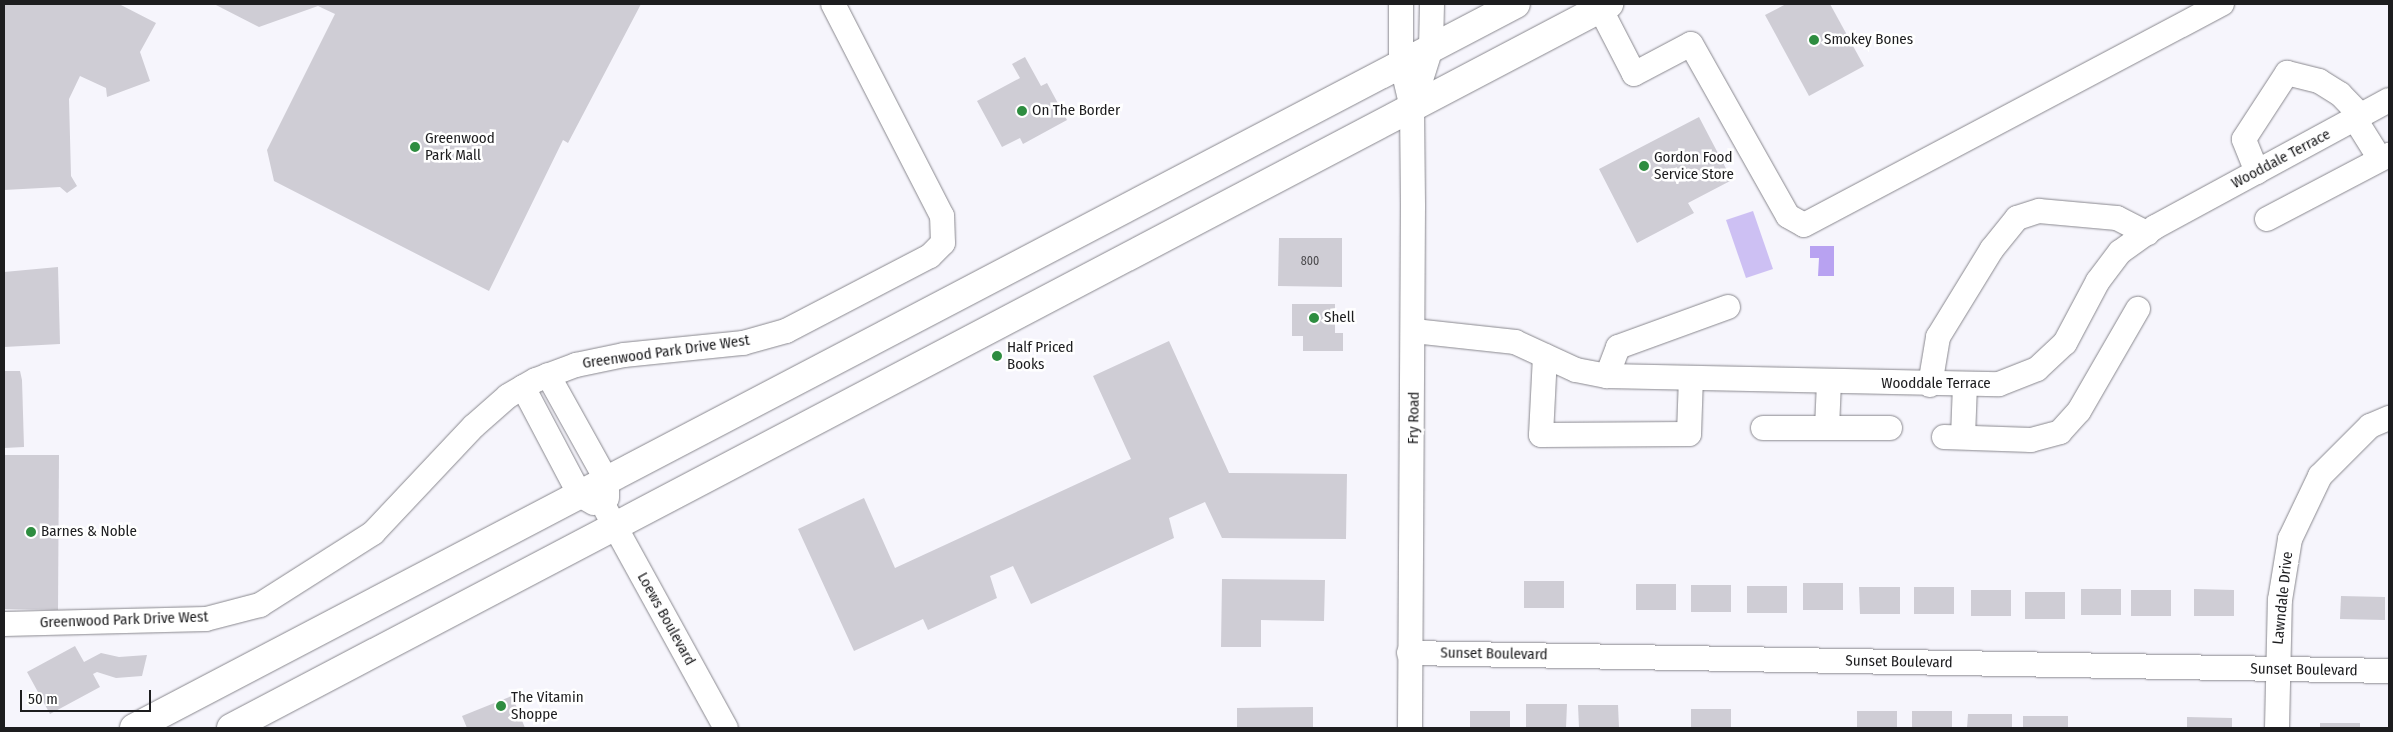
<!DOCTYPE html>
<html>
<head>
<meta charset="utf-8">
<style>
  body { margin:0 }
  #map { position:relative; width:2393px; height:732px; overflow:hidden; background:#f6f5fc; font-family:"Fira Sans Condensed",sans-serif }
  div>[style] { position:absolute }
  .green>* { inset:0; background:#cdc0f3 }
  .water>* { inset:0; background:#b8a2f1 }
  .building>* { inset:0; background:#cfcdd5 }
  .roads { filter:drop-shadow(0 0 1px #89888e) drop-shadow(0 0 1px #89888e) }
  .minor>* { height:24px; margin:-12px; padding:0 12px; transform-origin:12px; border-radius:12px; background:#fff }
  .major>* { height:28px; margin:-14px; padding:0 14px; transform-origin:14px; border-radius:14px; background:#fff }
  .dots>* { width:14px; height:14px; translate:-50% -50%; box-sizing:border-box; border:2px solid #fff; border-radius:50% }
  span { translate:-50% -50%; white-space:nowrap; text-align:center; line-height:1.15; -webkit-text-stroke:5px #fff; paint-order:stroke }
  .number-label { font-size:12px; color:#4a494c }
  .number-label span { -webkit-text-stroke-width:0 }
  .poi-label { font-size:15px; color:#1d1d1f }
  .left { translate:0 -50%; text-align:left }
  .street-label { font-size:15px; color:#1d1d1f }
  .frame { position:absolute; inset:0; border:5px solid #1d1d1f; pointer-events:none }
  .scale { position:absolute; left:20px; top:690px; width:131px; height:22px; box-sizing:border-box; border:2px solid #1d1d1f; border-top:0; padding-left:6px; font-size:15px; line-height:18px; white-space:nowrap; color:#1d1d1f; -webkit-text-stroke:4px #fff; paint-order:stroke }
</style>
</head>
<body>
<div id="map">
  <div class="green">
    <div style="clip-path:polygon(1753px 211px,1773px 269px,1746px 278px,1726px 220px)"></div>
  </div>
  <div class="water">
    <div style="clip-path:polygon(1810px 246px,1834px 246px,1834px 276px,1818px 276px,1819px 258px,1810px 258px)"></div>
  </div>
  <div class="building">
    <div style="clip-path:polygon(4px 4px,119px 4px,156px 23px,140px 52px,150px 81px,107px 97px,106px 88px,80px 76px,69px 99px,71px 176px,77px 186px,67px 193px,60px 187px,4px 190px)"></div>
    <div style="clip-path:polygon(214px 4px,641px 4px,568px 143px,563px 140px,489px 291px,274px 181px,267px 150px,335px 14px,318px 6px,259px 27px)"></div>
    <div style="clip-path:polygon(1786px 4px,1830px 4px,1864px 66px,1809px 96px,1765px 15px)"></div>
    <div style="clip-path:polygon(1025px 57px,1041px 86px,1047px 83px,1067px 120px,1023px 144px,1020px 138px,1002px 147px,977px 101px,1020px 78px,1012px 64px)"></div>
    <div style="clip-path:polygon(1699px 117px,1732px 180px,1688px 203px,1694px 213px,1637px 243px,1599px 169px)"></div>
    <div style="clip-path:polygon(1279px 238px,1342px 238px,1342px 287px,1278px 286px)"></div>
    <div style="clip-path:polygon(58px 267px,60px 344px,4px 347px,4px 272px)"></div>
    <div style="clip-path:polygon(1292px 304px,1335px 304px,1335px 333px,1343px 333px,1343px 351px,1303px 351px,1303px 336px,1292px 336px)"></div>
    <div style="clip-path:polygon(1169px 341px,1229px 473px,1347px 474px,1346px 539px,1222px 538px,1205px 502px,1169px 518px,1174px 538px,1031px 604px,1013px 566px,990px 576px,997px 598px,928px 630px,923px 619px,854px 651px,798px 529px,864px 498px,895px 568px,1131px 459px,1093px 376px)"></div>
    <div style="clip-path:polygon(4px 371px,20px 371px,22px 380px,24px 447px,4px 448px)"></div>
    <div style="clip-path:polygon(4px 455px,59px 455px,58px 610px,4px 609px)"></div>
    <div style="clip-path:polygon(1222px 579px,1325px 580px,1324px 621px,1261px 620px,1261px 647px,1221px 647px)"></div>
    <div style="clip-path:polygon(1524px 581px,1564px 581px,1564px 608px,1524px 608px)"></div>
    <div style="clip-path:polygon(1803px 583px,1843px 583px,1843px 610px,1803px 610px)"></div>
    <div style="clip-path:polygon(1636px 584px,1676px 584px,1676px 610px,1636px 610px)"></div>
    <div style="clip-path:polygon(1691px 585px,1731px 585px,1731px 612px,1691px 612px)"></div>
    <div style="clip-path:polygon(1747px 586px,1787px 586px,1787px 613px,1747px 613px)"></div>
    <div style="clip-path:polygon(1859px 587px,1900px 587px,1900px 614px,1860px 614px)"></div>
    <div style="clip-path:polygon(1914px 587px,1954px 587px,1954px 614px,1914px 614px)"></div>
    <div style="clip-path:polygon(2081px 589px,2121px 589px,2121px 615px,2081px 615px)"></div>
    <div style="clip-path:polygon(2194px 589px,2234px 590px,2234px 616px,2194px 616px)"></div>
    <div style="clip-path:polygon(1971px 590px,2011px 590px,2011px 616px,1971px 616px)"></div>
    <div style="clip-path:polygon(2131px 590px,2171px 590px,2171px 616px,2131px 616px)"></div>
    <div style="clip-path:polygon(2025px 592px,2065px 592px,2065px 619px,2025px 619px)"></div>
    <div style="clip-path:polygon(2341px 596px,2385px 597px,2385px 620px,2340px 619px)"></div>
    <div style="clip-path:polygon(75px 646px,84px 662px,101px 653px,119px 657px,147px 655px,142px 676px,116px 678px,97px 672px,93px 674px,100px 687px,50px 714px,27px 672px)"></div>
    <div style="clip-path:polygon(512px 696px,525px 728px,467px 728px,462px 716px)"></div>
    <div style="clip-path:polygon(1526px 704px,1567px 704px,1566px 728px,1526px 728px)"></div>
    <div style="clip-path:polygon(1578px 705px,1618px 705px,1619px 728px,1579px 728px)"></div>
    <div style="clip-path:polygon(1313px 707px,1313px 728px,1237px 728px,1237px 708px)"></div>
    <div style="clip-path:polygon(1691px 709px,1731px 709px,1731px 728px,1691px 728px)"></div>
    <div style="clip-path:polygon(1470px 711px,1510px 711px,1510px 728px,1470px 728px)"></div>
    <div style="clip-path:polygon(1857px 711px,1897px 711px,1897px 728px,1857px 728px)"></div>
    <div style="clip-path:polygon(1912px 711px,1952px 711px,1952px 728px,1912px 728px)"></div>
    <div style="clip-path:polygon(1968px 714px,2012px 714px,2012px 728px,1967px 728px)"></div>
    <div style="clip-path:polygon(2023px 716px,2068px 716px,2068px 728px,2023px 728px)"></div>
    <div style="clip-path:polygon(2187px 717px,2232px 718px,2232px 728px,2187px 728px)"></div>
    <div style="clip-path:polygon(2320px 723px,2360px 723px,2360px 728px,2320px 728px)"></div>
  </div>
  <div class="roads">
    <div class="minor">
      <div style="left:1401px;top:4px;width:57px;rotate:90deg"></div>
      <div style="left:1401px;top:61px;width:48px;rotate:76.8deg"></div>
      <div style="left:1412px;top:108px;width:99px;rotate:89.4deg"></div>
      <div style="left:1413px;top:207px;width:521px;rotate:90.33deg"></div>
      <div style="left:1600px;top:8px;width:74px;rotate:62.7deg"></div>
      <div style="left:1634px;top:74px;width:64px;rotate:-27.8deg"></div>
      <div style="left:1691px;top:44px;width:197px;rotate:60.6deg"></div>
      <div style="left:1788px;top:216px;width:18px;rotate:29deg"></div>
      <div style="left:1804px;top:225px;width:473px;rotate:-27.9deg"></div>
      <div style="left:1412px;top:108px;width:63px;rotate:-72.4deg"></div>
      <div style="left:1431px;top:48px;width:44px;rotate:-88.7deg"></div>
      <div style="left:2355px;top:119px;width:47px;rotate:58deg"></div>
      <div style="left:2257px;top:172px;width:35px;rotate:-112deg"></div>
      <div style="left:2244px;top:139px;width:79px;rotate:-56.9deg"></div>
      <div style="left:2287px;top:73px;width:33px;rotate:14deg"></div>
      <div style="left:2319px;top:81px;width:25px;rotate:32deg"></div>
      <div style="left:2340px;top:94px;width:30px;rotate:46deg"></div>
      <div style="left:2267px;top:219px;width:138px;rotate:-27.7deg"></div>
      <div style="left:1414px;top:331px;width:102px;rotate:6.2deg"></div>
      <div style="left:1515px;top:342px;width:67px;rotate:24.7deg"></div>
      <div style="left:1576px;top:370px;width:32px;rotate:11deg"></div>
      <div style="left:1607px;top:376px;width:392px;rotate:1.2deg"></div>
      <div style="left:1999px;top:384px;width:41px;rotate:-21.5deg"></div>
      <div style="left:2037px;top:369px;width:38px;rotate:-43deg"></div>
      <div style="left:2065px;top:343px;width:70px;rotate:-62deg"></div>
      <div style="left:2098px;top:281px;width:36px;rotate:-53deg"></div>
      <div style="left:2120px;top:252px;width:43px;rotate:-35.5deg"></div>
      <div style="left:2155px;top:227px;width:266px;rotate:-28.5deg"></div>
      <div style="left:1545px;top:356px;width:79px;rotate:92.9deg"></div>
      <div style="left:1541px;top:435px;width:148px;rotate:-0.4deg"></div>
      <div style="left:1689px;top:434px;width:56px;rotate:-88deg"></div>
      <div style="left:548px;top:375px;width:121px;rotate:60.9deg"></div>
      <div style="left:607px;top:481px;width:17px;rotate:90deg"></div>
      <div style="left:1607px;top:376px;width:31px;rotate:-69deg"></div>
      <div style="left:1618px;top:347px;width:117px;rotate:-20deg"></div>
      <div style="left:1930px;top:385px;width:49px;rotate:-80.5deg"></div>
      <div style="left:1938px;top:337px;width:103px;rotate:-58.5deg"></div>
      <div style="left:1992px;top:249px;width:40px;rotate:-51deg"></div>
      <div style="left:2017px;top:218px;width:23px;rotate:-18deg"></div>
      <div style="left:2039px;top:211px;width:78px;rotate:5.1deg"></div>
      <div style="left:2117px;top:218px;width:34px;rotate:27deg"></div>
      <div style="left:523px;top:387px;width:122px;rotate:62.2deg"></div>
      <div style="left:580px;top:495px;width:16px;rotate:30deg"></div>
      <div style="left:1763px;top:428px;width:127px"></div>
      <div style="left:1827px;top:428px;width:46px;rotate:-87.5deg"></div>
      <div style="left:1944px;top:437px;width:87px;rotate:2deg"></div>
      <div style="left:2031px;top:440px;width:30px;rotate:-15deg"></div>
      <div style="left:2060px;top:432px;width:28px;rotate:-48deg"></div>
      <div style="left:2079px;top:411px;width:118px;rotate:-60deg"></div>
      <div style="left:1963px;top:437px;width:51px;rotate:-87.8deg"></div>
      <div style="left:606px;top:510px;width:249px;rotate:61.2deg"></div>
      <div style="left:4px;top:624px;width:202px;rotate:-1.4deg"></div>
      <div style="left:206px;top:619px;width:56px;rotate:-14.5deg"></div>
      <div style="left:260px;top:605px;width:134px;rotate:-32.5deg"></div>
      <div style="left:373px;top:533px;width:147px;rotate:-46.7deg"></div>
      <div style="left:474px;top:426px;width:45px;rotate:-41.4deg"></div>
      <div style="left:508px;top:396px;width:32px;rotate:-30deg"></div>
      <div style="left:536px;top:380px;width:43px;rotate:-20.6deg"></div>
      <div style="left:576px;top:365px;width:49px;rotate:-11.8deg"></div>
      <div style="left:624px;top:355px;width:120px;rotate:-5.8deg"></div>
      <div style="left:743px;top:343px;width:45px;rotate:-15.6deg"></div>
      <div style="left:786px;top:331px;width:162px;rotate:-27.5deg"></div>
      <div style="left:930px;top:256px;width:18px;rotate:-45deg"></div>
      <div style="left:943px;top:243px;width:27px;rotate:-92deg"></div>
      <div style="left:942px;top:216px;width:238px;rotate:-117.2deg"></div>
      <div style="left:1409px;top:653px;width:980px;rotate:1.05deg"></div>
      <div style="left:2277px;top:728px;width:128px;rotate:-88.7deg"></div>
      <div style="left:2280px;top:600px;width:62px;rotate:-80.7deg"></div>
      <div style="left:2290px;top:539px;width:70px;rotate:-64.5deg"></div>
      <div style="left:2320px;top:476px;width:71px;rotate:-45deg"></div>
      <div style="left:2370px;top:426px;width:21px;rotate:-23deg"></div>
    </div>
    <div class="major">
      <div style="left:134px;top:728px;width:1560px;rotate:-27.65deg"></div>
      <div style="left:231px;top:728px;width:1557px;rotate:-27.72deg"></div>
    </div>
  </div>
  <div class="dots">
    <div style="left:1814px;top:40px;background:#2e8d40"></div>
    <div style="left:1022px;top:111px;background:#2e8d40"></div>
    <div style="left:415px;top:147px;background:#2e8d40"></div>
    <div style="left:1644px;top:166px;background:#2e8d40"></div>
    <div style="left:1314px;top:318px;background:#2e8d40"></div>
    <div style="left:997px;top:356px;background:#2e8d40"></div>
    <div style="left:31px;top:532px;background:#2e8d40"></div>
    <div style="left:501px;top:706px;background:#2e8d40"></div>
  </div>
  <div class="number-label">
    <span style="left:1310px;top:262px">800</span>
  </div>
  <div class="poi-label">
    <span class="left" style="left:1824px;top:40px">Smokey Bones</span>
    <span class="left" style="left:1032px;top:111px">On The Border</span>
    <span class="left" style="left:425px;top:147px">Greenwood<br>Park Mall</span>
    <span class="left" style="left:1654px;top:166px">Gordon Food<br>Service Store</span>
    <span class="left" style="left:1324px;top:318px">Shell</span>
    <span class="left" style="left:1007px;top:356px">Half Priced<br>Books</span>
    <span class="left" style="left:41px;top:532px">Barnes &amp; Noble</span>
    <span class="left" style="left:511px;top:706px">The Vitamin<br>Shoppe</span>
  </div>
  <div class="street-label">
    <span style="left:2281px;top:159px;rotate:-28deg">Wooddale Terrace</span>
    <span style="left:666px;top:352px;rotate:-8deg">Greenwood Park Drive West</span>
    <span style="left:1936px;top:384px">Wooddale Terrace</span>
    <span style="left:1414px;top:418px;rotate:-89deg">Fry Road</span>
    <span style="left:2283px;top:598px;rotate:-84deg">Lawndale Drive</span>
    <span style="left:666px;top:619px;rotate:61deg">Loews Boulevard</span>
    <span style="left:124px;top:620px;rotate:-2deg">Greenwood Park Drive West</span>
    <span style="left:1494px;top:654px;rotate:1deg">Sunset Boulevard</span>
    <span style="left:1899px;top:662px;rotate:1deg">Sunset Boulevard</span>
    <span style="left:2304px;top:670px;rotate:1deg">Sunset Boulevard</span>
  </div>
  <div class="frame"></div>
  <div class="scale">50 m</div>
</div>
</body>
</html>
